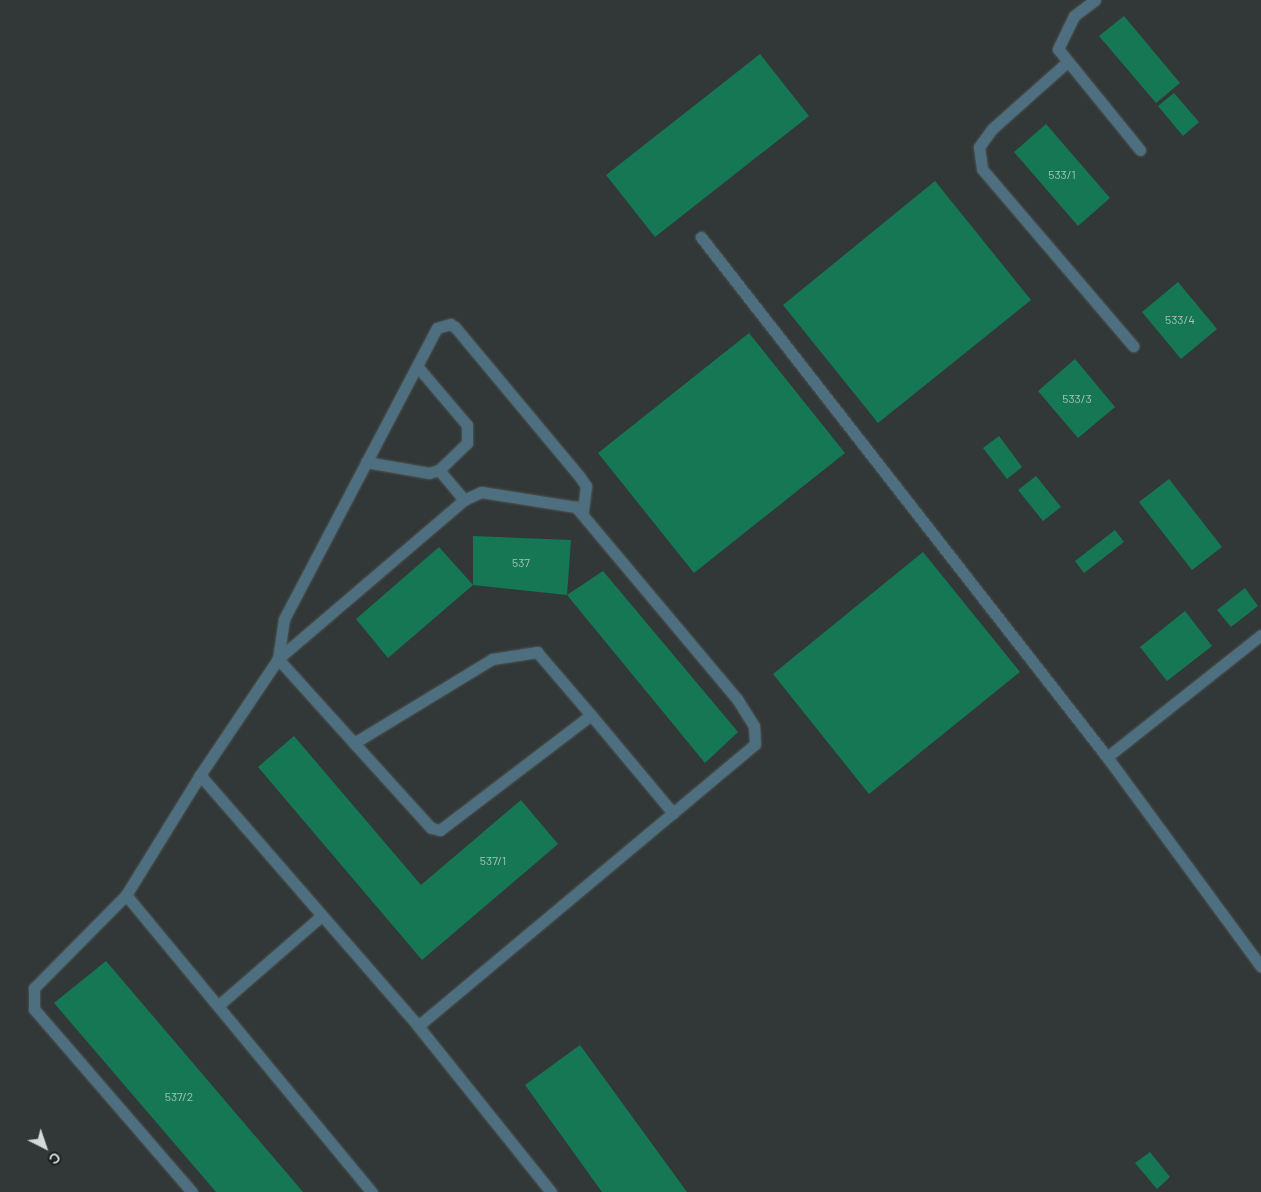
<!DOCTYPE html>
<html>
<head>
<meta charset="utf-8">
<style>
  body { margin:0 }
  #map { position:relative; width:1261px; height:1192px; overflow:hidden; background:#323838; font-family:Barlow,sans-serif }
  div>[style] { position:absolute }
  .building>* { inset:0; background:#167755 }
  .roads { filter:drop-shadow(0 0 1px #4f5555) drop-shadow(0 0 1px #4f5555) }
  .service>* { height:11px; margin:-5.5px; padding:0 5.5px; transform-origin:5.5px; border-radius:5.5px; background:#4e6f7f }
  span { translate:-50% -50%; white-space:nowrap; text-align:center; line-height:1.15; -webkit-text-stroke:4.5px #1c1f1f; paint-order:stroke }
  .number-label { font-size:12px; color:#a5c0b8 }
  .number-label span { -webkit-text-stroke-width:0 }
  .north { position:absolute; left:20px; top:1122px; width:50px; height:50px; -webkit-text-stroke:4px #1c1f1f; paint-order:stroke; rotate:139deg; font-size:14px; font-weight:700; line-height:20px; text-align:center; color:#d5d9d9 }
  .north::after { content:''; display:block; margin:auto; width:18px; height:22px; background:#d5d9d9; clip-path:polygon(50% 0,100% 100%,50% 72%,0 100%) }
</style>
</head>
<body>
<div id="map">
  <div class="building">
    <div style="clip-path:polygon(1124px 16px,1180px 83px,1156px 103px,1099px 36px)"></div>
    <div style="clip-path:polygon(760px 54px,809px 116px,655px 237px,606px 175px)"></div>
    <div style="clip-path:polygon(1174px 93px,1199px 122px,1183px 136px,1158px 106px)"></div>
    <div style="clip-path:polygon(1046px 124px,1110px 198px,1078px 226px,1014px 152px)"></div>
    <div style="clip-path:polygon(935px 181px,1031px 300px,878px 423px,783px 305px)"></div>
    <div style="clip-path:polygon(1178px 282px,1217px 329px,1181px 359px,1142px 312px)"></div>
    <div style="clip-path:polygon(749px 333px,845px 453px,694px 573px,598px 453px)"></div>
    <div style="clip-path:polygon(1075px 359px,1115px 407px,1078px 438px,1038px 391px)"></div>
    <div style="clip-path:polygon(999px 436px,1022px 467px,1007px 479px,983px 448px)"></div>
    <div style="clip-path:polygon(1036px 476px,1061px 507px,1043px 521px,1018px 490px)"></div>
    <div style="clip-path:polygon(1169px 479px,1222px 547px,1192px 570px,1139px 502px)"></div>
    <div style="clip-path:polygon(1115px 530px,1124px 542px,1084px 573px,1075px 561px)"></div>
    <div style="clip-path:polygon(473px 536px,571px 540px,567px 595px,473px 585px,388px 658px,356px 619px,439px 547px,473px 585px)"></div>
    <div style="clip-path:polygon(923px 552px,1020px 672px,869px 794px,773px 674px)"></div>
    <div style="clip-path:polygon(603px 571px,738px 732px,705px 763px,567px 595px)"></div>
    <div style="clip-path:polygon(1245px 588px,1258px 606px,1231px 627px,1217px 610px)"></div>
    <div style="clip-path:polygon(1185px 611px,1212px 646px,1167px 681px,1140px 647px)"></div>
    <div style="clip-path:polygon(294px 736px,421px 885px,521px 800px,558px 844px,422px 960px,258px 767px)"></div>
    <div style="clip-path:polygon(106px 961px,303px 1192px,216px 1192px,54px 1003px)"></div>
    <div style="clip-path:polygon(580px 1045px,687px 1192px,602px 1192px,525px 1085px)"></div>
    <div style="clip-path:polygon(1150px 1152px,1170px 1177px,1157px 1189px,1135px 1163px)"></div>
  </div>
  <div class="roads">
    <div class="service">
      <div style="left:1095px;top:0;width:26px;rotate:143deg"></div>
      <div style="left:1074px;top:16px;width:37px;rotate:116deg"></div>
      <div style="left:1058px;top:49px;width:130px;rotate:50.9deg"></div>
      <div style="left:1066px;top:63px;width:99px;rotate:138.3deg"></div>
      <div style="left:992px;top:129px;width:22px;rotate:126deg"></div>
      <div style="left:979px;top:147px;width:22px;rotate:82deg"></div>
      <div style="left:982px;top:169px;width:233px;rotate:49.5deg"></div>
      <div style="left:701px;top:237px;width:660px;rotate:52.02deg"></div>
      <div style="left:1107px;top:757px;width:260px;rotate:53.7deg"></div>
      <div style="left:366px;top:462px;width:64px;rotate:9.9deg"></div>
      <div style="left:429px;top:473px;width:10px;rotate:-17deg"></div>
      <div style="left:439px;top:470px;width:39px;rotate:-44deg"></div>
      <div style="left:467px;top:443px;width:18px;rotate:-90deg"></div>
      <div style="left:467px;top:425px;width:77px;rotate:-130.3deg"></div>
      <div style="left:439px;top:470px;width:39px;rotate:50deg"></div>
      <div style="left:591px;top:715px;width:190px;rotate:142.7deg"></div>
      <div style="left:440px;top:830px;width:9px;rotate:-167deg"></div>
      <div style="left:431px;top:828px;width:115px;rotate:-132.2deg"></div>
      <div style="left:354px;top:743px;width:162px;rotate:-31.3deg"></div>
      <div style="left:492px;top:659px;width:46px;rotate:-8.8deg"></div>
      <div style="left:537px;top:652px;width:83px;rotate:49.4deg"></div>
      <div style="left:591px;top:715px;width:128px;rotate:50.1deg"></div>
      <div style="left:354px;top:743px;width:113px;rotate:-132.1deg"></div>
      <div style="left:278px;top:659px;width:40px;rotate:-81.5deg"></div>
      <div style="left:284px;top:619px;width:329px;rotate:-62.3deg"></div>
      <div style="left:437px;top:328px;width:14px;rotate:-17deg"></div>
      <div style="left:450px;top:324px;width:6px;rotate:31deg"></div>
      <div style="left:455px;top:327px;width:195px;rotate:50.2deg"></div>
      <div style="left:580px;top:477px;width:11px;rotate:56deg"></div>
      <div style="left:586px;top:486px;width:26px;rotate:97deg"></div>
      <div style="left:1107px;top:757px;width:196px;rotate:-38.4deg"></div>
      <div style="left:126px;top:895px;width:141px;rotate:-58.3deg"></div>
      <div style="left:220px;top:1004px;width:133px;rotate:-41deg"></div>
      <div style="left:418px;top:1026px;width:439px;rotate:-39.9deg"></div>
      <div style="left:755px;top:744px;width:18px;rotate:-93deg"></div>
      <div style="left:754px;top:726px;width:32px;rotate:-122deg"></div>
      <div style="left:737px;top:699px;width:251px;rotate:-130deg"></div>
      <div style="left:576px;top:507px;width:96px;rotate:-171deg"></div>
      <div style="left:481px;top:492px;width:19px;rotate:155deg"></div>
      <div style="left:464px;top:500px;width:245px;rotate:139.5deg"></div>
      <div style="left:278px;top:659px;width:140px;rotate:123.9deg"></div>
      <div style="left:200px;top:775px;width:332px;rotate:49deg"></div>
      <div style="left:418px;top:1026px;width:213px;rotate:51.3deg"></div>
      <div style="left:192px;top:1192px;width:242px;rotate:-130.8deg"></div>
      <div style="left:34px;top:1009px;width:21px;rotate:-90deg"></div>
      <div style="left:34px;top:988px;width:131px;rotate:-45.3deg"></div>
      <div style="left:126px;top:895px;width:386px;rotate:50.4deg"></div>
    </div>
  </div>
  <div class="number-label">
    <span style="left:1062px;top:175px">533/1</span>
    <span style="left:1180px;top:320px">533/4</span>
    <span style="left:1077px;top:399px">533/3</span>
    <span style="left:521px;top:563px">537</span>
    <span style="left:493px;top:861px">537/1</span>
    <span style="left:179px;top:1097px">537/2</span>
  </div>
  <div class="north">С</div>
</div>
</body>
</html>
